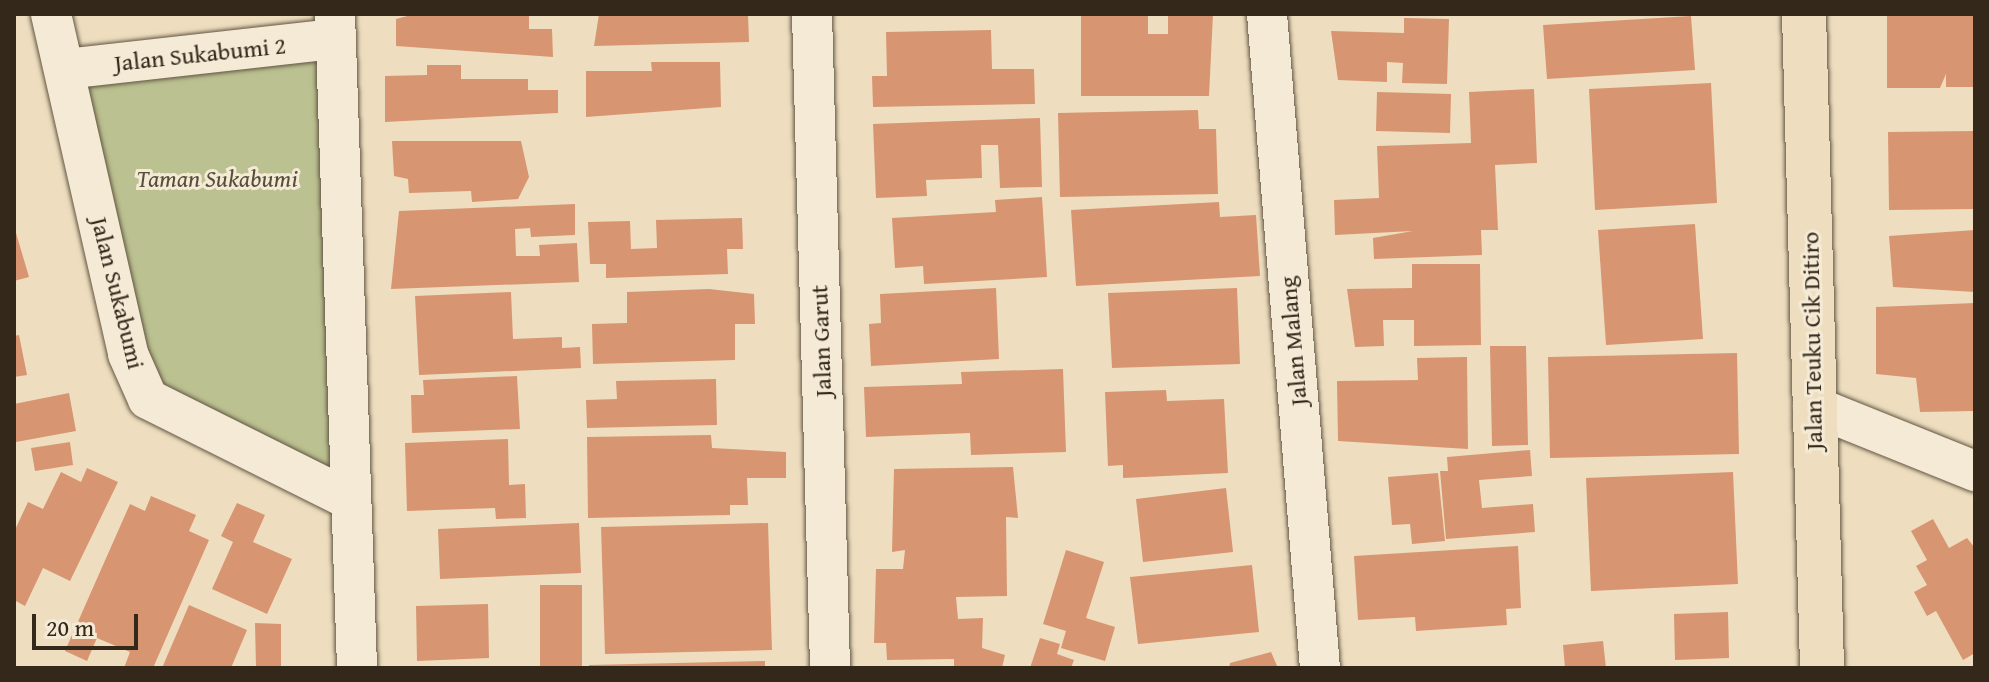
<!DOCTYPE html>
<html>
<head>
<meta charset="utf-8">
<style>
  body { margin:0 }
  #map { position:relative; width:1989px; height:682px; overflow:hidden; background:#eedebf; font-family:"Gentium Book Plus",serif }
  div>[style] { position:absolute }
  .green>* { inset:0; background:#bbc190 }
  .building>* { inset:0; background:#d89571 }
  .roads { filter:drop-shadow(0 0 2px #625643) drop-shadow(0 0 2px #625643) }
  .minor>* { height:40px; margin:-20px; padding:0 20px; transform-origin:20px; border-radius:20px; background:#f4ead5 }
  .major>* { height:44px; margin:-22px; padding:0 22px; transform-origin:22px; border-radius:22px; background:#eedebf }
  span { translate:-50% -50%; white-space:nowrap; text-align:center; line-height:1.15; -webkit-text-stroke:6px #f4ead5; paint-order:stroke }
  .street-label { font-size:24px; color:#33281a }
  .park-label { font-size:24px; color:#554e38; font-style:italic }
  .frame { position:absolute; inset:0; border:16px solid #33281a; pointer-events:none }
  .scale { position:absolute; left:32px; top:614px; width:106px; height:36px; box-sizing:border-box; border:4px solid #33281a; border-top:0; padding-left:10px; font-size:24px; line-height:28px; white-space:nowrap; color:#33281a; -webkit-text-stroke:6px #f4ead5; paint-order:stroke }
</style>
</head>
<body>
<div id="map">
  <div class="green">
    <div style="clip-path:polygon(327px 52px,341px 481px,183px 410px,144px 370px,78px 78px)"></div>
  </div>
  <div class="building">
    <div style="clip-path:polygon(415px 14px,529px 14px,529px 29px,552px 29px,553px 57px,396px 46px,396px 19px)"></div>
    <div style="clip-path:polygon(599px 14px,748px 14px,749px 42px,594px 46px)"></div>
    <div style="clip-path:polygon(1081px 14px,1148px 14px,1148px 34px,1168px 34px,1168px 14px,1213px 14px,1209px 96px,1081px 96px)"></div>
    <div style="clip-path:polygon(1887px 14px,1973px 14px,1973px 87px,1946px 87px,1946px 74px,1940px 88px,1887px 88px)"></div>
    <div style="clip-path:polygon(1691px 16px,1695px 70px,1547px 79px,1543px 25px)"></div>
    <div style="clip-path:polygon(1404px 18px,1449px 19px,1447px 84px,1402px 83px,1403px 63px,1387px 62px,1387px 82px,1338px 80px,1331px 31px,1404px 33px)"></div>
    <div style="clip-path:polygon(991px 30px,992px 69px,1034px 69px,1035px 104px,873px 107px,872px 76px,887px 76px,886px 32px)"></div>
    <div style="clip-path:polygon(651px 62px,720px 62px,721px 107px,586px 117px,586px 71px,652px 71px)"></div>
    <div style="clip-path:polygon(427px 65px,461px 65px,461px 79px,528px 79px,528px 90px,558px 90px,558px 113px,385px 122px,385px 76px,427px 75px)"></div>
    <div style="clip-path:polygon(1711px 83px,1717px 203px,1595px 210px,1589px 89px)"></div>
    <div style="clip-path:polygon(1534px 89px,1537px 163px,1495px 165px,1498px 230px,1481px 230px,1482px 255px,1374px 259px,1373px 238px,1413px 231px,1335px 235px,1334px 200px,1379px 198px,1377px 146px,1471px 143px,1469px 92px)"></div>
    <div style="clip-path:polygon(1377px 92px,1451px 94px,1450px 133px,1376px 131px)"></div>
    <div style="clip-path:polygon(1198px 110px,1199px 129px,1216px 129px,1218px 194px,1060px 197px,1058px 113px)"></div>
    <div style="clip-path:polygon(1040px 118px,1042px 187px,1000px 188px,998px 145px,981px 145px,982px 178px,926px 180px,927px 196px,876px 198px,873px 124px)"></div>
    <div style="clip-path:polygon(1975px 131px,1975px 209px,1889px 210px,1888px 132px)"></div>
    <div style="clip-path:polygon(392px 141px,521px 141px,529px 177px,518px 199px,472px 202px,471px 191px,409px 193px,408px 179px,394px 176px)"></div>
    <div style="clip-path:polygon(1042px 197px,1047px 277px,924px 284px,923px 266px,895px 268px,892px 218px,996px 212px,995px 200px)"></div>
    <div style="clip-path:polygon(1219px 202px,1220px 217px,1256px 215px,1260px 276px,1076px 286px,1071px 210px)"></div>
    <div style="clip-path:polygon(575px 204px,575px 235px,531px 237px,530px 228px,515px 229px,516px 256px,540px 256px,539px 245px,577px 243px,579px 282px,391px 289px,399px 211px)"></div>
    <div style="clip-path:polygon(742px 218px,743px 249px,727px 249px,728px 274px,606px 278px,606px 264px,590px 264px,588px 222px,630px 221px,631px 249px,657px 248px,656px 220px)"></div>
    <div style="clip-path:polygon(1695px 224px,1703px 339px,1606px 345px,1598px 230px)"></div>
    <div style="clip-path:polygon(14px 226px,29px 277px,14px 281px)"></div>
    <div style="clip-path:polygon(1975px 230px,1975px 292px,1893px 287px,1889px 236px)"></div>
    <div style="clip-path:polygon(1412px 264px,1480px 264px,1481px 345px,1414px 346px,1414px 320px,1383px 320px,1384px 346px,1355px 347px,1347px 289px,1412px 288px)"></div>
    <div style="clip-path:polygon(996px 288px,999px 359px,871px 366px,869px 324px,881px 323px,880px 294px)"></div>
    <div style="clip-path:polygon(1237px 288px,1240px 364px,1112px 368px,1108px 293px)"></div>
    <div style="clip-path:polygon(709px 289px,754px 294px,755px 324px,735px 324px,735px 360px,593px 364px,592px 324px,627px 323px,627px 292px)"></div>
    <div style="clip-path:polygon(511px 292px,513px 339px,562px 337px,562px 348px,580px 347px,581px 368px,419px 375px,415px 296px)"></div>
    <div style="clip-path:polygon(1975px 303px,1975px 411px,1920px 412px,1916px 378px,1876px 374px,1876px 307px)"></div>
    <div style="clip-path:polygon(19px 335px,27px 375px,14px 377px,14px 336px)"></div>
    <div style="clip-path:polygon(1490px 346px,1526px 346px,1528px 445px,1492px 446px)"></div>
    <div style="clip-path:polygon(1737px 353px,1739px 454px,1550px 458px,1548px 357px)"></div>
    <div style="clip-path:polygon(1467px 357px,1468px 449px,1338px 441px,1337px 381px,1418px 380px,1417px 358px)"></div>
    <div style="clip-path:polygon(1063px 369px,1066px 452px,971px 455px,970px 433px,866px 437px,864px 387px,962px 384px,961px 372px)"></div>
    <div style="clip-path:polygon(517px 376px,520px 429px,412px 433px,411px 395px,424px 395px,423px 380px)"></div>
    <div style="clip-path:polygon(716px 379px,717px 425px,587px 428px,586px 400px,617px 399px,616px 381px)"></div>
    <div style="clip-path:polygon(1166px 390px,1167px 401px,1224px 399px,1228px 473px,1123px 478px,1123px 465px,1108px 466px,1105px 392px)"></div>
    <div style="clip-path:polygon(69px 393px,76px 431px,16px 442px,14px 404px)"></div>
    <div style="clip-path:polygon(711px 435px,712px 448px,786px 452px,786px 478px,747px 478px,748px 505px,730px 505px,730px 515px,588px 518px,587px 437px)"></div>
    <div style="clip-path:polygon(508px 439px,509px 485px,525px 484px,526px 518px,496px 519px,495px 508px,407px 511px,405px 443px)"></div>
    <div style="clip-path:polygon(70px 442px,73px 465px,35px 471px,31px 448px)"></div>
    <div style="clip-path:polygon(1530px 450px,1532px 476px,1479px 480px,1482px 508px,1533px 504px,1535px 532px,1446px 539px,1440px 471px,1448px 471px,1447px 457px)"></div>
    <div style="clip-path:polygon(1013px 467px,1018px 518px,1006px 517px,1007px 596px,956px 597px,958px 619px,983px 618px,982px 648px,1005px 655px,1002px 668px,954px 668px,954px 659px,887px 660px,886px 643px,874px 643px,876px 569px,903px 569px,905px 550px,892px 552px,894px 469px)"></div>
    <div style="clip-path:polygon(87px 468px,118px 482px,70px 581px,43px 568px,25px 606px,14px 600px,14px 532px,28px 502px,43px 509px,61px 472px,81px 482px)"></div>
    <div style="clip-path:polygon(1733px 472px,1738px 584px,1591px 591px,1586px 478px)"></div>
    <div style="clip-path:polygon(1438px 473px,1445px 541px,1412px 544px,1410px 524px,1392px 525px,1388px 477px)"></div>
    <div style="clip-path:polygon(1226px 488px,1233px 552px,1143px 562px,1136px 499px)"></div>
    <div style="clip-path:polygon(151px 496px,196px 515px,189px 531px,209px 540px,153px 668px,124px 668px,130px 652px,97px 638px,87px 661px,65px 651px,130px 504px,145px 511px)"></div>
    <div style="clip-path:polygon(237px 503px,265px 515px,253px 542px,292px 559px,267px 614px,212px 589px,233px 542px,221px 536px)"></div>
    <div style="clip-path:polygon(1933px 519px,1949px 548px,1967px 538px,1975px 548px,1975px 653px,1963px 660px,1936px 611px,1927px 616px,1914px 592px,1927px 585px,1916px 566px,1927px 560px,1911px 531px)"></div>
    <div style="clip-path:polygon(579px 523px,581px 573px,440px 579px,438px 529px)"></div>
    <div style="clip-path:polygon(768px 523px,772px 650px,605px 654px,601px 527px)"></div>
    <div style="clip-path:polygon(1518px 546px,1521px 608px,1506px 609px,1507px 625px,1416px 631px,1415px 617px,1358px 620px,1354px 556px)"></div>
    <div style="clip-path:polygon(1066px 550px,1104px 562px,1086px 618px,1115px 627px,1105px 661px,1061px 648px,1066px 631px,1043px 624px)"></div>
    <div style="clip-path:polygon(1252px 565px,1259px 632px,1138px 644px,1130px 577px)"></div>
    <div style="clip-path:polygon(540px 585px,582px 585px,582px 668px,540px 668px)"></div>
    <div style="clip-path:polygon(488px 604px,489px 658px,417px 661px,416px 606px)"></div>
    <div style="clip-path:polygon(189px 605px,247px 630px,231px 668px,162px 668px)"></div>
    <div style="clip-path:polygon(1728px 612px,1729px 658px,1675px 660px,1674px 614px)"></div>
    <div style="clip-path:polygon(255px 623px,281px 624px,281px 668px,256px 668px)"></div>
    <div style="clip-path:polygon(1040px 638px,1060px 644px,1057px 654px,1074px 660px,1071px 668px,1030px 668px)"></div>
    <div style="clip-path:polygon(1603px 641px,1606px 668px,1565px 668px,1563px 645px)"></div>
    <div style="clip-path:polygon(1271px 652px,1278px 668px,1229px 668px,1230px 663px)"></div>
    <div style="clip-path:polygon(765px 661px,765px 668px,589px 668px,589px 665px)"></div>
  </div>
  <div class="roads">
    <div class="minor">
      <div style="left:51px;top:14px;width:349px;rotate:77.2deg"></div>
      <div style="left:128px;top:354px;width:49px;rotate:66deg"></div>
      <div style="left:148px;top:399px;width:225px;rotate:26.5deg"></div>
      <div style="left:335px;top:14px;width:654px;rotate:88.07deg"></div>
      <div style="left:812px;top:14px;width:654px;rotate:88.42deg"></div>
      <div style="left:1267px;top:14px;width:656px;rotate:85.37deg"></div>
      <div style="left:66px;top:69px;width:271px;rotate:-6.4deg"></div>
      <div style="left:1813px;top:406px;width:175px;rotate:21.9deg"></div>
    </div>
    <div class="major">
      <div style="left:1804px;top:14px;width:654px;rotate:88.42deg"></div>
    </div>
  </div>
  <div class="street-label">
    <span style="left:200px;top:54px;rotate:-6deg">Jalan Sukabumi 2</span>
    <span style="left:118px;top:293px;rotate:76deg">Jalan Sukabumi</span>
    <span style="left:821px;top:341px;rotate:-92deg">Jalan Garut</span>
    <span style="left:1293px;top:341px;rotate:-95deg">Jalan Malang</span>
    <span style="left:1812px;top:341px;rotate:-91deg">Jalan Teuku Cik Ditiro</span>
  </div>
  <div class="park-label">
    <span style="left:217px;top:179px">Taman Sukabumi</span>
  </div>
  <div class="frame"></div>
  <div class="scale">20 m</div>
</div>
</body>
</html>
